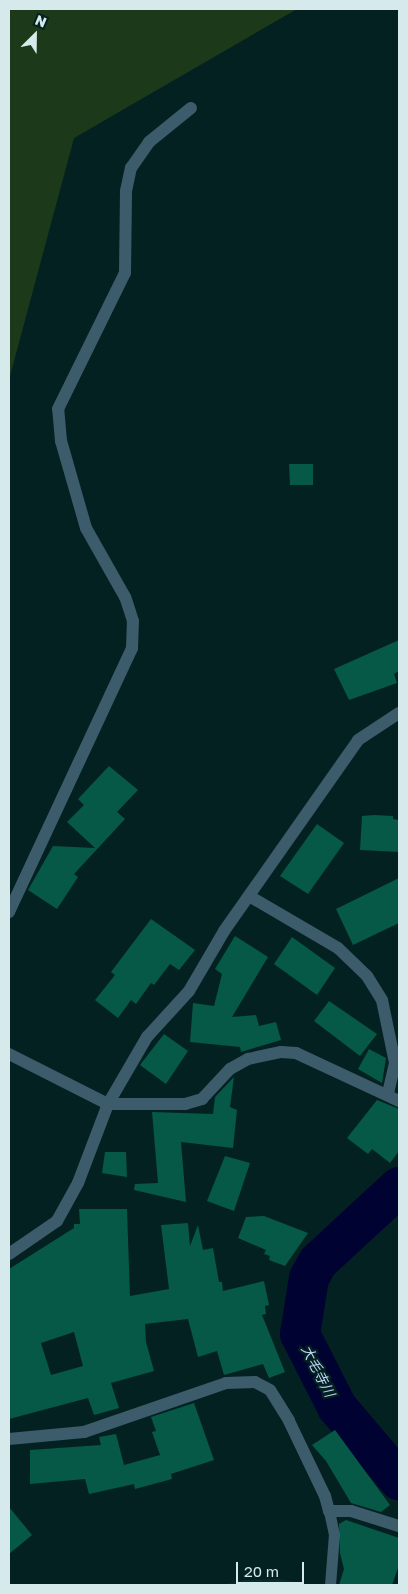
<!DOCTYPE html>
<html>
<head>
<meta charset="utf-8">
<style>
  body { margin:0 }
  #map { position:relative; width:408px; height:1594px; overflow:hidden; background:#042122; font-family:"Golos Text","Noto Sans JP",sans-serif }
  div>[style] { position:absolute }
  .built>* { inset:0; background:#052c2e }
  .green>* { inset:0; background:#1c3a19 }
  .river>* { height:40px; margin:-20px; padding:0 20px; transform-origin:20px; border-radius:20px; background:#000232 }
  .building>* { inset:0; background:#055946 }
  .lane>* { height:11px; margin:-5.5px; padding:0 5.5px; transform-origin:5.5px; border-radius:5.5px; background:#3d5c6b }
  .street>* { height:12px; margin:-6px; padding:0 6px; transform-origin:6px; border-radius:6px; background:#3d5c6b }
  span { translate:-50% -50%; white-space:nowrap; text-align:center; line-height:1.15; -webkit-text-stroke:4.5px #042122; paint-order:stroke }
  .water-label { font-size:14px; color:#bed3f4; font-style:italic }
  .frame { position:absolute; inset:0; border:10px solid #d6eaeb; pointer-events:none }
  .north { position:absolute; left:10px; top:10px; width:50px; height:50px; -webkit-text-stroke:4px #042122; paint-order:stroke; rotate:23deg; font-size:14px; font-weight:700; line-height:20px; text-align:center; color:#d6eaeb }
  .north::after { content:''; display:block; margin:auto; width:18px; height:22px; background:#d6eaeb; clip-path:polygon(50% 0,100% 100%,50% 72%,0 100%) }
  .scale { position:absolute; left:236px; top:1562px; width:68px; height:22px; box-sizing:border-box; border:2px solid #d6eaeb; border-top:0; padding-left:6px; font-size:15px; line-height:18px; white-space:nowrap; color:#d6eaeb; -webkit-text-stroke:4px #042122; paint-order:stroke }
</style>
</head>
<body>
<div id="map">
  <div class="built">
    <div style="clip-path:polygon(279px 1579px,314px 1585px,221px 1585px,245px 1580px)"></div>
  </div>
  <div class="green">
    <div style="clip-path:polygon(9px 9px,297px 9px,74px 138px,10px 376px,9px 425px)"></div>
  </div>
  <div class="river">
    <div style="left:399px;top:1187px;width:110px;rotate:137.2deg"></div>
    <div style="left:318px;top:1262px;width:18px;rotate:119deg"></div>
    <div style="left:309px;top:1278px;width:57px;rotate:99.1deg"></div>
    <div style="left:300px;top:1334px;width:82px;rotate:63.1deg"></div>
    <div style="left:337px;top:1407px;width:96px;rotate:49.7deg"></div>
  </div>
  <div class="building">
    <div style="clip-path:polygon(289px 464px,313px 464px,313px 485px,290px 485px)"></div>
    <div style="clip-path:polygon(399px 640px,399px 671px,394px 674px,397px 683px,349px 700px,334px 669px)"></div>
    <div style="clip-path:polygon(109px 766px,138px 790px,117px 812px,125px 819px,74px 874px,78px 877px,57px 909px,28px 890px,53px 846px,95px 848px,67px 822px,84px 805px,78px 799px)"></div>
    <div style="clip-path:polygon(374px 815px,393px 816px,393px 819px,399px 820px,399px 852px,360px 850px,362px 816px)"></div>
    <div style="clip-path:polygon(317px 824px,344px 843px,308px 894px,280px 876px)"></div>
    <div style="clip-path:polygon(399px 878px,399px 923px,353px 945px,336px 909px)"></div>
    <div style="clip-path:polygon(151px 919px,195px 950px,179px 970px,170px 964px,154px 985px,151px 983px,136px 1004px,131px 1000px,118px 1018px,95px 1000px,115px 975px,111px 972px)"></div>
    <div style="clip-path:polygon(235px 936px,268px 957px,232px 1017px,256px 1015px,259px 1026px,276px 1022px,281px 1040px,241px 1052px,240px 1047px,190px 1042px,193px 1003px,214px 1006px,222px 974px,215px 969px)"></div>
    <div style="clip-path:polygon(292px 937px,335px 968px,317px 995px,274px 964px)"></div>
    <div style="clip-path:polygon(329px 1001px,377px 1034px,360px 1056px,314px 1021px)"></div>
    <div style="clip-path:polygon(164px 1034px,188px 1051px,166px 1084px,140px 1065px)"></div>
    <div style="clip-path:polygon(369px 1049px,386px 1058px,382px 1083px,358px 1069px)"></div>
    <div style="clip-path:polygon(234px 1077px,230px 1107px,237px 1110px,233px 1148px,181px 1142px,186px 1202px,134px 1190px,135px 1184px,158px 1183px,152px 1112px,213px 1114px,215px 1097px)"></div>
    <div style="clip-path:polygon(377px 1100px,399px 1109px,399px 1151px,390px 1163px,372px 1149px,368px 1154px,347px 1138px)"></div>
    <div style="clip-path:polygon(105px 1152px,126px 1152px,127px 1177px,102px 1173px)"></div>
    <div style="clip-path:polygon(225px 1156px,250px 1163px,234px 1211px,207px 1201px)"></div>
    <div style="clip-path:polygon(evenodd,79px 1209px,127px 1209px,130px 1296px,169px 1289px,161px 1225px,188px 1223px,190px 1246px,198px 1225px,203px 1250px,213px 1248px,219px 1282px,222px 1282px,223px 1291px,264px 1281px,269px 1305px,265px 1306px,266px 1314px,262px 1315px,285px 1372px,269px 1378px,263px 1364px,224px 1375px,217px 1351px,198px 1357px,188px 1319px,145px 1324px,146px 1342px,154px 1371px,111px 1383px,119px 1408px,94px 1415px,88px 1398px,9px 1419px,9px 1269px,74px 1228px,74px 1224px,80px 1224px,79px 1209px,74px 1332px,83px 1366px,51px 1375px,41px 1343px,74px 1332px)"></div>
    <div style="clip-path:polygon(264px 1216px,308px 1233px,285px 1266px,269px 1260px,270px 1256px,264px 1254px,266px 1250px,238px 1238px,246px 1217px)"></div>
    <div style="clip-path:polygon(194px 1403px,214px 1460px,171px 1474px,172px 1479px,135px 1489px,134px 1484px,89px 1494px,85px 1479px,30px 1484px,30px 1450px,101px 1445px,99px 1437px,116px 1434px,124px 1465px,160px 1455px,152px 1432px,156px 1431px,151px 1417px)"></div>
    <div style="clip-path:polygon(335px 1430px,390px 1505px,381px 1512px,351px 1503px,326px 1461px,312px 1445px)"></div>
    <div style="clip-path:polygon(9px 1507px,32px 1535px,9px 1554px)"></div>
    <div style="clip-path:polygon(346px 1520px,399px 1538px,399px 1565px,392px 1585px,339px 1585px,344px 1569px,340px 1553px,339px 1524px)"></div>
  </div>
  <div class="lane">
    <div style="left:329px;top:1511px;width:24px;rotate:78deg"></div>
    <div style="left:334px;top:1534px;width:51px;rotate:94.5deg"></div>
  </div>
  <div class="street">
    <div style="left:249px;top:896px;width:103px;rotate:30.3deg"></div>
    <div style="left:338px;top:948px;width:40px;rotate:44deg"></div>
    <div style="left:367px;top:976px;width:28px;rotate:58deg"></div>
    <div style="left:382px;top:1000px;width:64px;rotate:78.3deg"></div>
    <div style="left:395px;top:1063px;width:31px;rotate:103deg"></div>
    <div style="left:9px;top:912px;width:291px;rotate:-65deg"></div>
    <div style="left:132px;top:648px;width:27px;rotate:-88deg"></div>
    <div style="left:133px;top:621px;width:25px;rotate:-108deg"></div>
    <div style="left:125px;top:597px;width:79px;rotate:-119.5deg"></div>
    <div style="left:86px;top:528px;width:91px;rotate:-106deg"></div>
    <div style="left:61px;top:441px;width:32px;rotate:-95deg"></div>
    <div style="left:58px;top:409px;width:152px;rotate:-63.8deg"></div>
    <div style="left:125px;top:273px;width:82px;rotate:-89.3deg"></div>
    <div style="left:126px;top:191px;width:24px;rotate:-78deg"></div>
    <div style="left:131px;top:168px;width:32px;rotate:-55deg"></div>
    <div style="left:149px;top:142px;width:54px;rotate:-39deg"></div>
    <div style="left:9px;top:1054px;width:111px;rotate:26.8deg"></div>
    <div style="left:108px;top:1104px;width:77px"></div>
    <div style="left:185px;top:1104px;width:18px;rotate:-16deg"></div>
    <div style="left:202px;top:1099px;width:41px;rotate:-47deg"></div>
    <div style="left:230px;top:1069px;width:21px;rotate:-29deg"></div>
    <div style="left:248px;top:1059px;width:34px;rotate:-12deg"></div>
    <div style="left:281px;top:1052px;width:15px;rotate:4deg"></div>
    <div style="left:296px;top:1053px;width:114px;rotate:25deg"></div>
    <div style="left:9px;top:1254px;width:58px;rotate:-34.5deg"></div>
    <div style="left:57px;top:1221px;width:43px;rotate:-61.1deg"></div>
    <div style="left:78px;top:1183px;width:85px;rotate:-69.2deg"></div>
    <div style="left:108px;top:1104px;width:78px;rotate:-59.8deg"></div>
    <div style="left:147px;top:1037px;width:62px;rotate:-47.6deg"></div>
    <div style="left:189px;top:991px;width:69px;rotate:-59.7deg"></div>
    <div style="left:224px;top:931px;width:233px;rotate:-54.9deg"></div>
    <div style="left:358px;top:740px;width:49px;rotate:-33.4deg"></div>
    <div style="left:9px;top:1439px;width:75px;rotate:-5.3deg"></div>
    <div style="left:84px;top:1432px;width:150px;rotate:-19deg"></div>
    <div style="left:226px;top:1383px;width:29px;rotate:-2deg"></div>
    <div style="left:255px;top:1382px;width:17px;rotate:28deg"></div>
    <div style="left:270px;top:1390px;width:36px;rotate:58deg"></div>
    <div style="left:289px;top:1421px;width:83px;rotate:64.4deg"></div>
    <div style="left:325px;top:1496px;width:16px;rotate:75deg"></div>
    <div style="left:329px;top:1511px;width:22px"></div>
    <div style="left:351px;top:1511px;width:50px;rotate:17.4deg"></div>
  </div>
  <div class="water-label">
    <span style="left:318px;top:1371px;rotate:63deg">大毛寺川</span>
  </div>
  <div class="frame"></div>
  <div class="north">N</div>
  <div class="scale">20 m</div>
</div>
</body>
</html>
